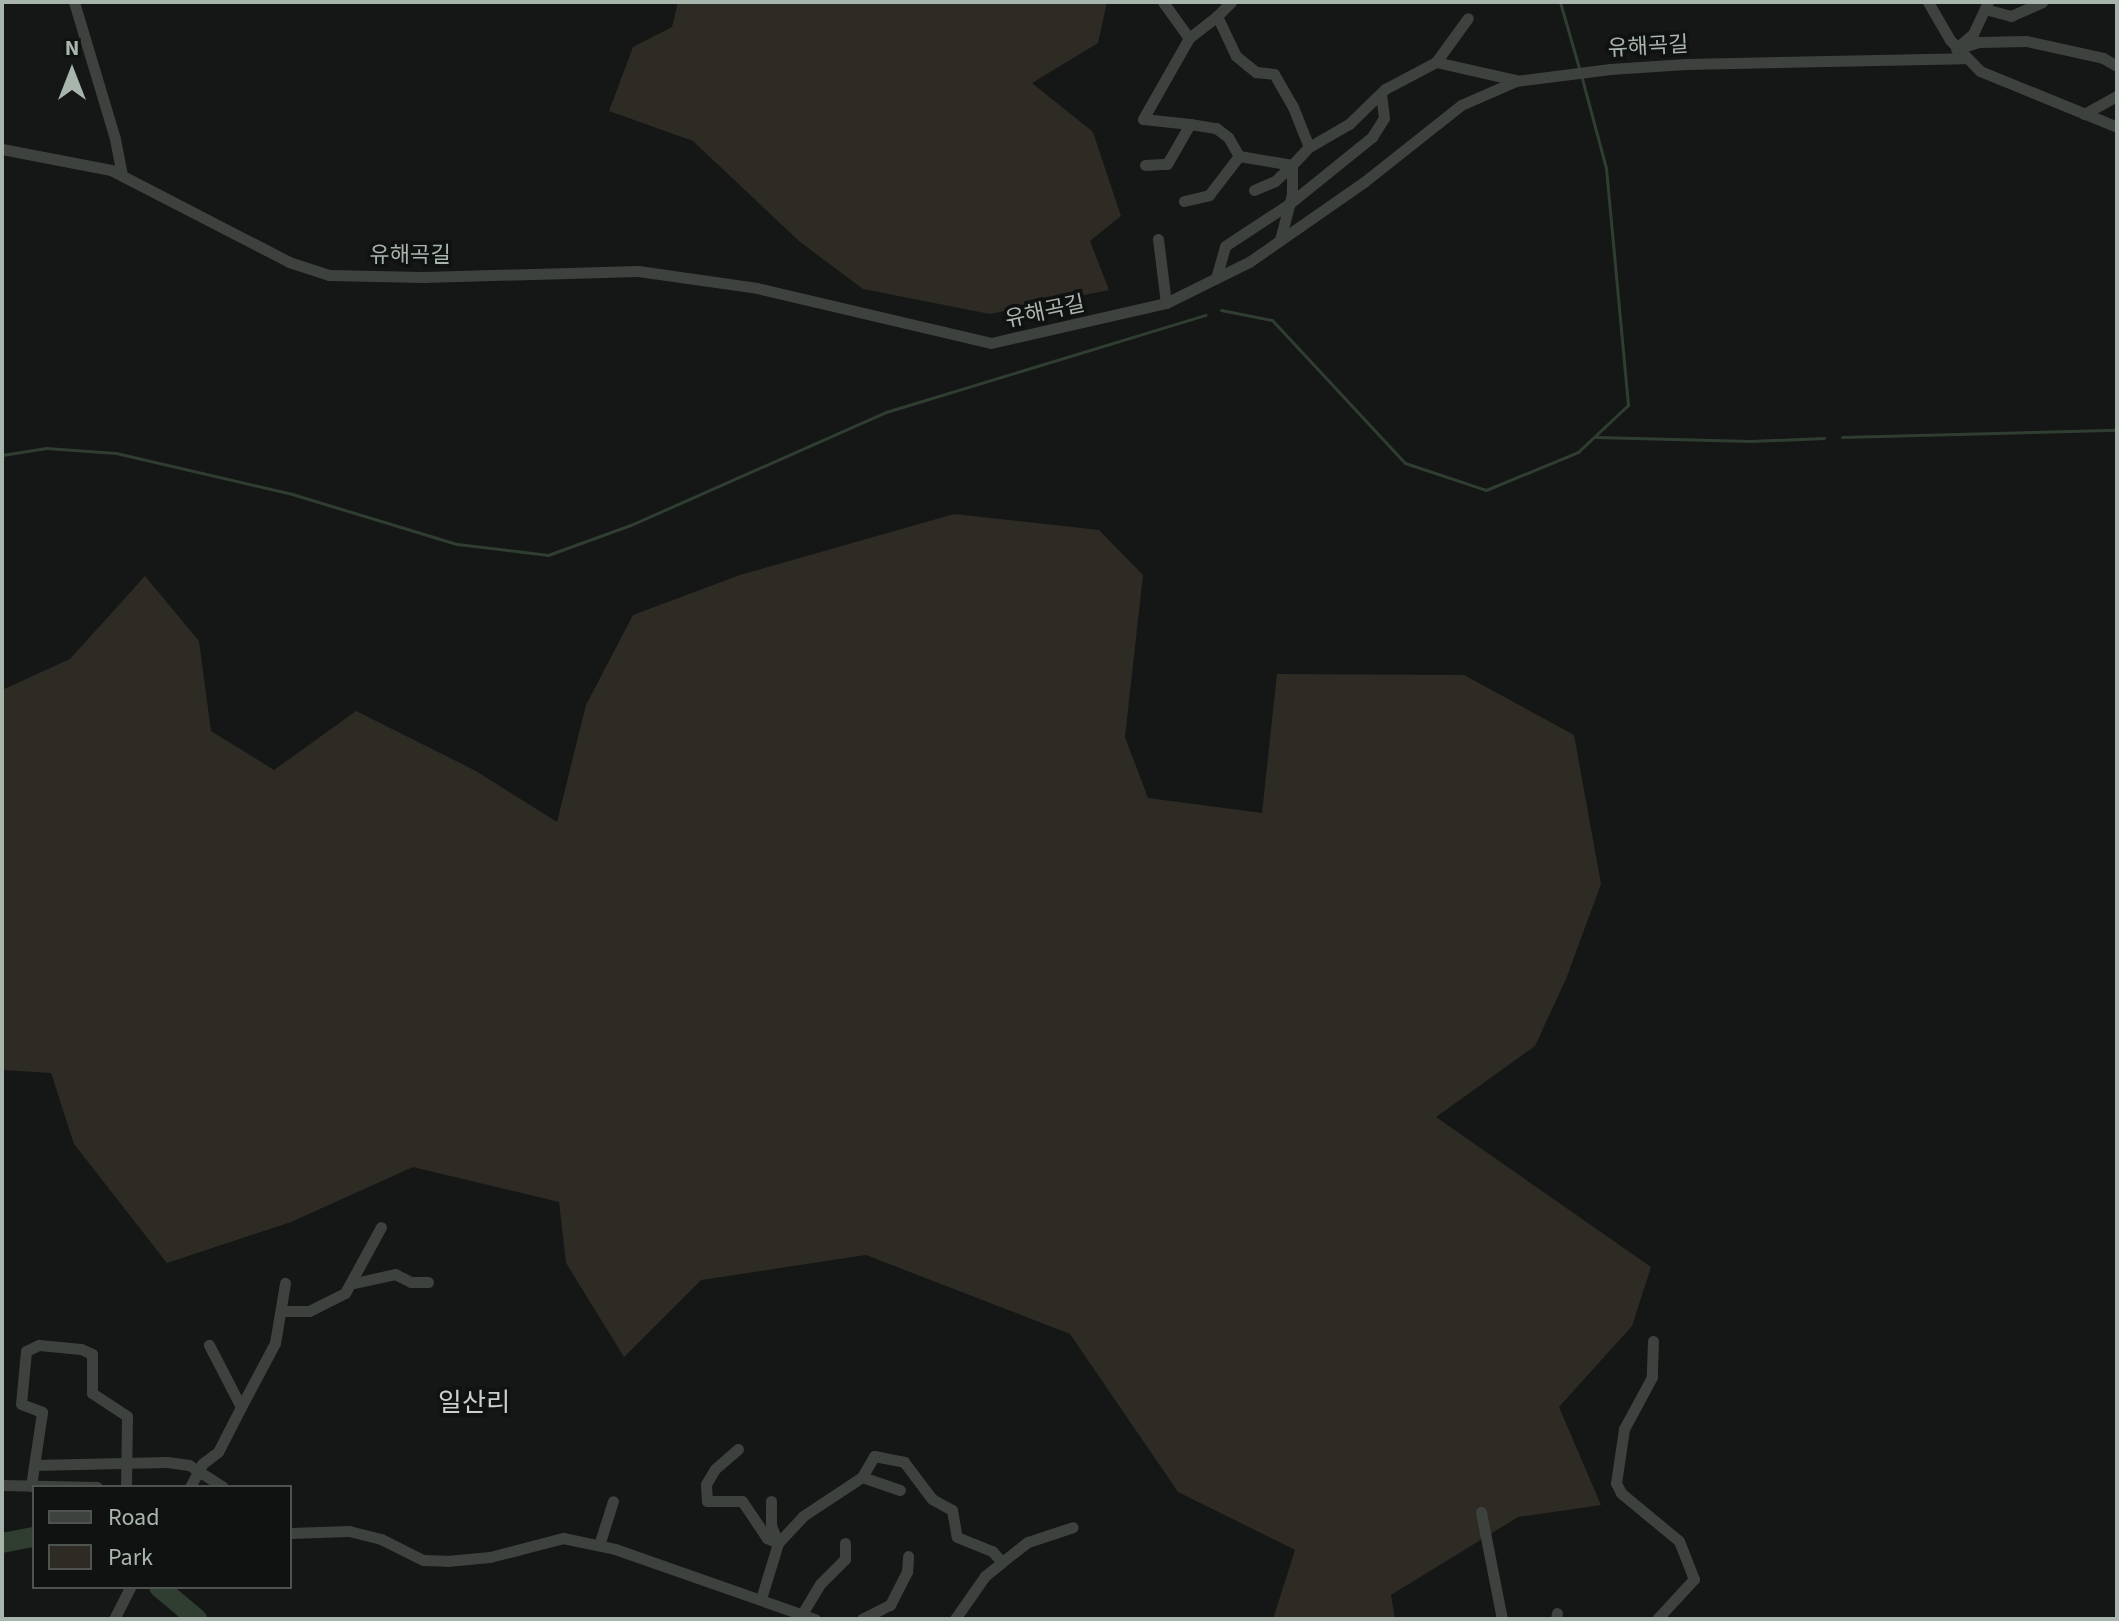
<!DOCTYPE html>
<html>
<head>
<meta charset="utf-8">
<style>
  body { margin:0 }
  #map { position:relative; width:2119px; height:1621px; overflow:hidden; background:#151616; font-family:"Source Sans 3","Noto Sans KR",sans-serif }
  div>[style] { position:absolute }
  .green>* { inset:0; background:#2e2b25 }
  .stream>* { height:3px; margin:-1.5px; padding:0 1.5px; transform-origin:1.5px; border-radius:1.5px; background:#2f3e31 }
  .river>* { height:20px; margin:-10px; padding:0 10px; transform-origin:10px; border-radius:10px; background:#2f3e31 }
  .street>* { height:11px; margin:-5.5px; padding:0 5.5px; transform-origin:5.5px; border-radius:5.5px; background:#3d423f }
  span { translate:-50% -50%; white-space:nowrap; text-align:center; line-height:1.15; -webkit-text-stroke:7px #101111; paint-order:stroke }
  .street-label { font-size:22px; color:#a8b5ac }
  .quarter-label { font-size:26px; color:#c9d1cc }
  .frame { position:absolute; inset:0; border:4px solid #a8b5ac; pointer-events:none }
  .legend { position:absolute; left:32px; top:1485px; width:260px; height:104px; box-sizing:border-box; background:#101111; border:2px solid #4d534f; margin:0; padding:10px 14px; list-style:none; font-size:24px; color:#a8b5ac }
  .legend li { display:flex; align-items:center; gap:16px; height:40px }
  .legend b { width:40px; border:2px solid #4d534f }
  .north { position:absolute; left:32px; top:32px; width:80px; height:80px; -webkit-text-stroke:6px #101111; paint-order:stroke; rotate:0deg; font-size:22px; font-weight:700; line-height:32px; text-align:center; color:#a8b5ac }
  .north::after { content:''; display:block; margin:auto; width:28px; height:36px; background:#a8b5ac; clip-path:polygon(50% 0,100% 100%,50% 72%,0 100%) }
</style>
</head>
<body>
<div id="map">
  <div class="green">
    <div style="clip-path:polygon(678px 2px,1107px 2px,1098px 43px,1032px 83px,1093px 132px,1121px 216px,1090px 241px,1109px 290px,990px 314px,863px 289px,800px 242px,693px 141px,609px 111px,633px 47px,672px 27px)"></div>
    <div style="clip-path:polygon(954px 514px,1099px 530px,1143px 575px,1125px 737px,1148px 798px,1262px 813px,1277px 674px,1464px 675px,1574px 735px,1601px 884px,1566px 979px,1535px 1046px,1436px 1117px,1651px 1267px,1632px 1326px,1559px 1407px,1601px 1505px,1518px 1517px,1391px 1595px,1395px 1619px,1273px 1619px,1295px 1550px,1178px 1492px,1070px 1334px,866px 1255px,701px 1280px,624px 1357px,566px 1263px,559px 1202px,413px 1167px,291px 1222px,167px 1263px,74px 1144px,51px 1073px,2px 1070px,2px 690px,70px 659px,145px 576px,199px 641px,211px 731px,274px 770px,356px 711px,476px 771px,557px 822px,586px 705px,633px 615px,740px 575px)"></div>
  </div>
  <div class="stream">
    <div style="left:1560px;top:2px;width:69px;rotate:73.9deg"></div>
    <div style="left:1221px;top:310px;width:52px;rotate:11.1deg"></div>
    <div style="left:1272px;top:320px;width:195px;rotate:47.1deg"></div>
    <div style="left:1405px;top:463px;width:85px;rotate:18.4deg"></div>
    <div style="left:1486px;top:490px;width:100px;rotate:-22.4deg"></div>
    <div style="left:1578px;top:452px;width:69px;rotate:-43.2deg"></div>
    <div style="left:1628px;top:405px;width:238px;rotate:-95.3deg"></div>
    <div style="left:1606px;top:168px;width:96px;rotate:-105deg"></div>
    <div style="left:1596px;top:437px;width:155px;rotate:1.5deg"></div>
    <div style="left:1751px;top:441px;width:73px;rotate:-2.4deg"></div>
    <div style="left:1842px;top:437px;width:275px;rotate:-1.5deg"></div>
    <div style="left:2px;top:455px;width:45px;rotate:-9deg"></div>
    <div style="left:46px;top:448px;width:70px;rotate:4.1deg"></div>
    <div style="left:116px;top:453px;width:181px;rotate:13.1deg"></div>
    <div style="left:292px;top:494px;width:172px;rotate:16.9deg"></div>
    <div style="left:457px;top:544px;width:92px;rotate:6.9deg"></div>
    <div style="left:548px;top:555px;width:90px;rotate:-20deg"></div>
    <div style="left:633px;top:524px;width:277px;rotate:-23.9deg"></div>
    <div style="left:886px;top:412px;width:334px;rotate:-16.9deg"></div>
  </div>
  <div class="river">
    <div style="left:2px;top:1543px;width:33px;rotate:-11deg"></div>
    <div style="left:159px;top:1587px;width:50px;rotate:40.1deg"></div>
  </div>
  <div class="street">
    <div style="left:74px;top:2px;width:143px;rotate:73.3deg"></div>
    <div style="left:115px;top:139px;width:37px;rotate:79deg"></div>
    <div style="left:1163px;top:2px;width:44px;rotate:54.2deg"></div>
    <div style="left:1231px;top:2px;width:20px;rotate:135deg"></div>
    <div style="left:1217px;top:16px;width:44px;rotate:64.6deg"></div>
    <div style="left:1236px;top:56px;width:26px;rotate:39deg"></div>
    <div style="left:1256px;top:72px;width:18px;rotate:6deg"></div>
    <div style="left:1274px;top:74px;width:38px;rotate:60deg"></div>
    <div style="left:1293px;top:107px;width:43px;rotate:68.2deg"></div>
    <div style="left:1928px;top:2px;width:44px;rotate:59.9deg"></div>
    <div style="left:1950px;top:40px;width:43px;rotate:45.9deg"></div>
    <div style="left:1980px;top:71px;width:148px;rotate:22.2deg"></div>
    <div style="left:1985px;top:9px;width:27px;rotate:15deg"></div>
    <div style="left:2011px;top:16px;width:34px;rotate:-24deg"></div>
    <div style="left:1960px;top:45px;width:17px;rotate:-40deg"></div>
    <div style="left:1973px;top:34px;width:35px;rotate:-65deg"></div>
    <div style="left:1956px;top:49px;width:24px;rotate:-17deg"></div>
    <div style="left:1979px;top:42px;width:47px;rotate:-1.2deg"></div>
    <div style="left:2026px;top:41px;width:79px;rotate:12.4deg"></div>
    <div style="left:2103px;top:58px;width:16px;rotate:30deg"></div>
    <div style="left:1436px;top:62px;width:54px;rotate:-54deg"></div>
    <div style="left:2084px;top:114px;width:38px;rotate:-29deg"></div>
    <div style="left:1143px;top:119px;width:93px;rotate:-60.4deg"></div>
    <div style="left:1189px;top:38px;width:36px;rotate:-38deg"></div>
    <div style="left:1143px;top:119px;width:47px;rotate:6.1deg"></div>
    <div style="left:2px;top:149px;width:111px;rotate:10.9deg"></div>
    <div style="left:111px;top:170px;width:200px;rotate:27.3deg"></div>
    <div style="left:289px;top:262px;width:42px;rotate:18deg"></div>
    <div style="left:329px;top:275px;width:94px;rotate:1.2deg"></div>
    <div style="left:423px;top:277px;width:215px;rotate:-1.6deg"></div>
    <div style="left:638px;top:271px;width:120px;rotate:8.1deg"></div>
    <div style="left:757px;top:288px;width:240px;rotate:13.2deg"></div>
    <div style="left:991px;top:343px;width:180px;rotate:-12.9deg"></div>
    <div style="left:1166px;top:303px;width:93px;rotate:-26.3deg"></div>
    <div style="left:1249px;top:262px;width:140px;rotate:-34.8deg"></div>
    <div style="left:1364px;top:182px;width:124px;rotate:-38.4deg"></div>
    <div style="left:1461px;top:105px;width:60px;rotate:-23.6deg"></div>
    <div style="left:1516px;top:81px;width:95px;rotate:-7.3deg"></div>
    <div style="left:1610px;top:69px;width:76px;rotate:-3.8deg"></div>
    <div style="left:1686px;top:64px;width:278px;rotate:-1.2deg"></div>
    <div style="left:1145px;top:165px;width:22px;rotate:-3deg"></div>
    <div style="left:1167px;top:164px;width:46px;rotate:-60.1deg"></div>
    <div style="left:1190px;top:124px;width:26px;rotate:9deg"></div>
    <div style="left:1216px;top:128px;width:15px;rotate:37deg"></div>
    <div style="left:1228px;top:137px;width:22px;rotate:60deg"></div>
    <div style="left:1254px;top:190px;width:23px;rotate:-23deg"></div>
    <div style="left:1275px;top:181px;width:23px;rotate:-43deg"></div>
    <div style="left:1184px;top:201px;width:26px;rotate:-13deg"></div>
    <div style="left:1209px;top:195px;width:49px;rotate:-52.4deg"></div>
    <div style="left:1239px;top:156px;width:54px;rotate:9.6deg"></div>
    <div style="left:1158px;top:239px;width:64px;rotate:82.9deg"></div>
    <div style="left:1280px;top:240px;width:48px;rotate:-75.4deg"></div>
    <div style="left:1292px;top:194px;width:29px;rotate:-90deg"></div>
    <div style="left:1292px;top:165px;width:25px;rotate:-47deg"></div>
    <div style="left:1309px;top:147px;width:46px;rotate:-29.9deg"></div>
    <div style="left:1349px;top:124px;width:50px;rotate:-44.2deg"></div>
    <div style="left:1385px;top:89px;width:58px;rotate:-27.9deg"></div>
    <div style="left:1436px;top:62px;width:81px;rotate:12.8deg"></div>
    <div style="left:1216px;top:278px;width:33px;rotate:-74deg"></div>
    <div style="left:1225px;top:246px;width:77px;rotate:-33.3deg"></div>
    <div style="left:1289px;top:204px;width:107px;rotate:-38.9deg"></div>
    <div style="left:1372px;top:137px;width:22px;rotate:-58deg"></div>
    <div style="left:1384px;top:118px;width:25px;rotate:-97deg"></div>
    <div style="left:350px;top:1284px;width:46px;rotate:-12.5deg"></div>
    <div style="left:395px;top:1274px;width:18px;rotate:27deg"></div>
    <div style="left:411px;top:1282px;width:17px"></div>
    <div style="left:282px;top:1311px;width:27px"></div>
    <div style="left:309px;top:1311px;width:40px;rotate:-26.6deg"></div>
    <div style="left:345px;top:1293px;width:75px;rotate:-61.4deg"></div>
    <div style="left:1653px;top:1341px;width:36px;rotate:92deg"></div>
    <div style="left:1652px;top:1377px;width:59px;rotate:118.3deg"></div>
    <div style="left:1624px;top:1429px;width:55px;rotate:98.4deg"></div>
    <div style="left:1616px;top:1483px;width:11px;rotate:63deg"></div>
    <div style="left:1621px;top:1493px;width:75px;rotate:39.6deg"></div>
    <div style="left:1679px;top:1541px;width:41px;rotate:68.5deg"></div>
    <div style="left:1694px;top:1579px;width:54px;rotate:132.8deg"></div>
    <div style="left:241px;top:1407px;width:72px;rotate:-62deg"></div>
    <div style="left:275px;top:1343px;width:61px;rotate:-80.5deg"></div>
    <div style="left:738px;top:1449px;width:30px;rotate:139deg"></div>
    <div style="left:715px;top:1469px;width:17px;rotate:121deg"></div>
    <div style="left:706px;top:1484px;width:17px;rotate:87deg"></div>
    <div style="left:707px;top:1501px;width:35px"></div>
    <div style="left:742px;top:1501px;width:45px;rotate:56deg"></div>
    <div style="left:767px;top:1538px;width:12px;rotate:24deg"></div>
    <div style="left:34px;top:1465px;width:133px;rotate:-1.3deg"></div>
    <div style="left:167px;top:1462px;width:22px;rotate:8deg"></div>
    <div style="left:189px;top:1465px;width:40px;rotate:32.9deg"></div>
    <div style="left:862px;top:1477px;width:40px;rotate:18.9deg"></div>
    <div style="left:2px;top:1485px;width:95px;rotate:1.2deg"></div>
    <div style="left:31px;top:1486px;width:75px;rotate:-81.5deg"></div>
    <div style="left:42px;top:1412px;width:22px;rotate:-159deg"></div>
    <div style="left:21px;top:1404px;width:53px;rotate:-84.6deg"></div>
    <div style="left:26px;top:1351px;width:14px;rotate:-25deg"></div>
    <div style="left:39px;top:1345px;width:42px;rotate:5.4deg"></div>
    <div style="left:81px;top:1349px;width:12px;rotate:24deg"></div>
    <div style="left:92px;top:1354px;width:39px;rotate:90deg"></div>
    <div style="left:92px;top:1393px;width:42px;rotate:33.3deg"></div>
    <div style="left:127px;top:1416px;width:71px;rotate:90.8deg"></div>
    <div style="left:190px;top:1487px;width:26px;rotate:-62deg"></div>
    <div style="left:202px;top:1464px;width:20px;rotate:-37deg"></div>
    <div style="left:218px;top:1452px;width:51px;rotate:-62.9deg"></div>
    <div style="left:241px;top:1407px;width:70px;rotate:-117.3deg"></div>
    <div style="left:771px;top:1501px;width:24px;rotate:90deg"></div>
    <div style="left:771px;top:1525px;width:19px;rotate:69deg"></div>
    <div style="left:1481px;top:1512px;width:109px;rotate:78.9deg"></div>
    <div style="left:290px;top:1533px;width:59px;rotate:-1.9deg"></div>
    <div style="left:349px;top:1531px;width:33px;rotate:14deg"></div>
    <div style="left:381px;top:1539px;width:47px;rotate:26.6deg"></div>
    <div style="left:423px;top:1560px;width:24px;rotate:2deg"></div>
    <div style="left:447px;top:1561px;width:43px;rotate:-5.3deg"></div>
    <div style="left:490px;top:1557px;width:75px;rotate:-14.6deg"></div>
    <div style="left:563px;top:1538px;width:53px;rotate:11.9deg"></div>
    <div style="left:615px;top:1549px;width:212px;rotate:19.3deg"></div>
    <div style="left:599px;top:1545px;width:46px;rotate:-72.3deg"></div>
    <div style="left:761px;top:1599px;width:59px;rotate:-73.1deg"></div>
    <div style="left:778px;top:1543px;width:37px;rotate:-47deg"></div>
    <div style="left:803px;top:1516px;width:71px;rotate:-33.5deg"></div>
    <div style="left:862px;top:1477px;width:24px;rotate:-60deg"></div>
    <div style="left:874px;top:1456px;width:31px;rotate:11deg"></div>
    <div style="left:904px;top:1462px;width:46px;rotate:52.9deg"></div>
    <div style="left:932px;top:1499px;width:23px;rotate:29deg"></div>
    <div style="left:952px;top:1510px;width:27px;rotate:80deg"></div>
    <div style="left:957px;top:1537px;width:38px;rotate:22deg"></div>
    <div style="left:992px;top:1551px;width:15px;rotate:48deg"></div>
    <div style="left:802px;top:1614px;width:35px;rotate:-59deg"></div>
    <div style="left:820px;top:1584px;width:35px;rotate:-45deg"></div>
    <div style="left:845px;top:1559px;width:16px;rotate:-90deg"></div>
    <div style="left:114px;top:1619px;width:36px;rotate:-63deg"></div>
    <div style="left:862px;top:1619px;width:31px;rotate:-27deg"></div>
    <div style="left:890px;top:1605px;width:37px;rotate:-63deg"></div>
    <div style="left:907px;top:1572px;width:16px;rotate:-86deg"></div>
    <div style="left:955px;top:1619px;width:52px;rotate:-55.1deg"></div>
    <div style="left:985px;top:1576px;width:22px;rotate:-39deg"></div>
    <div style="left:1002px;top:1562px;width:33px;rotate:-38deg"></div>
    <div style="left:1028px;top:1542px;width:47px;rotate:-18.4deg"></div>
    <div style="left:1556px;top:1619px;width:6px;rotate:-81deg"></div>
  </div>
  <div class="street-label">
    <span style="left:1648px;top:47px;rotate:-3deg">유해곡길</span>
    <span style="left:410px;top:256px">유해곡길</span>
    <span style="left:1045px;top:312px;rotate:-12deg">유해곡길</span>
  </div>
  <div class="quarter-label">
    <span style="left:474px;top:1403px">일산리</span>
  </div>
  <div class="frame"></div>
  <ul class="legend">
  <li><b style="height:10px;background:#3d423f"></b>Road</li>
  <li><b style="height:22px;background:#2e2b25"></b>Park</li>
  </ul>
  <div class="north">N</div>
</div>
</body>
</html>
